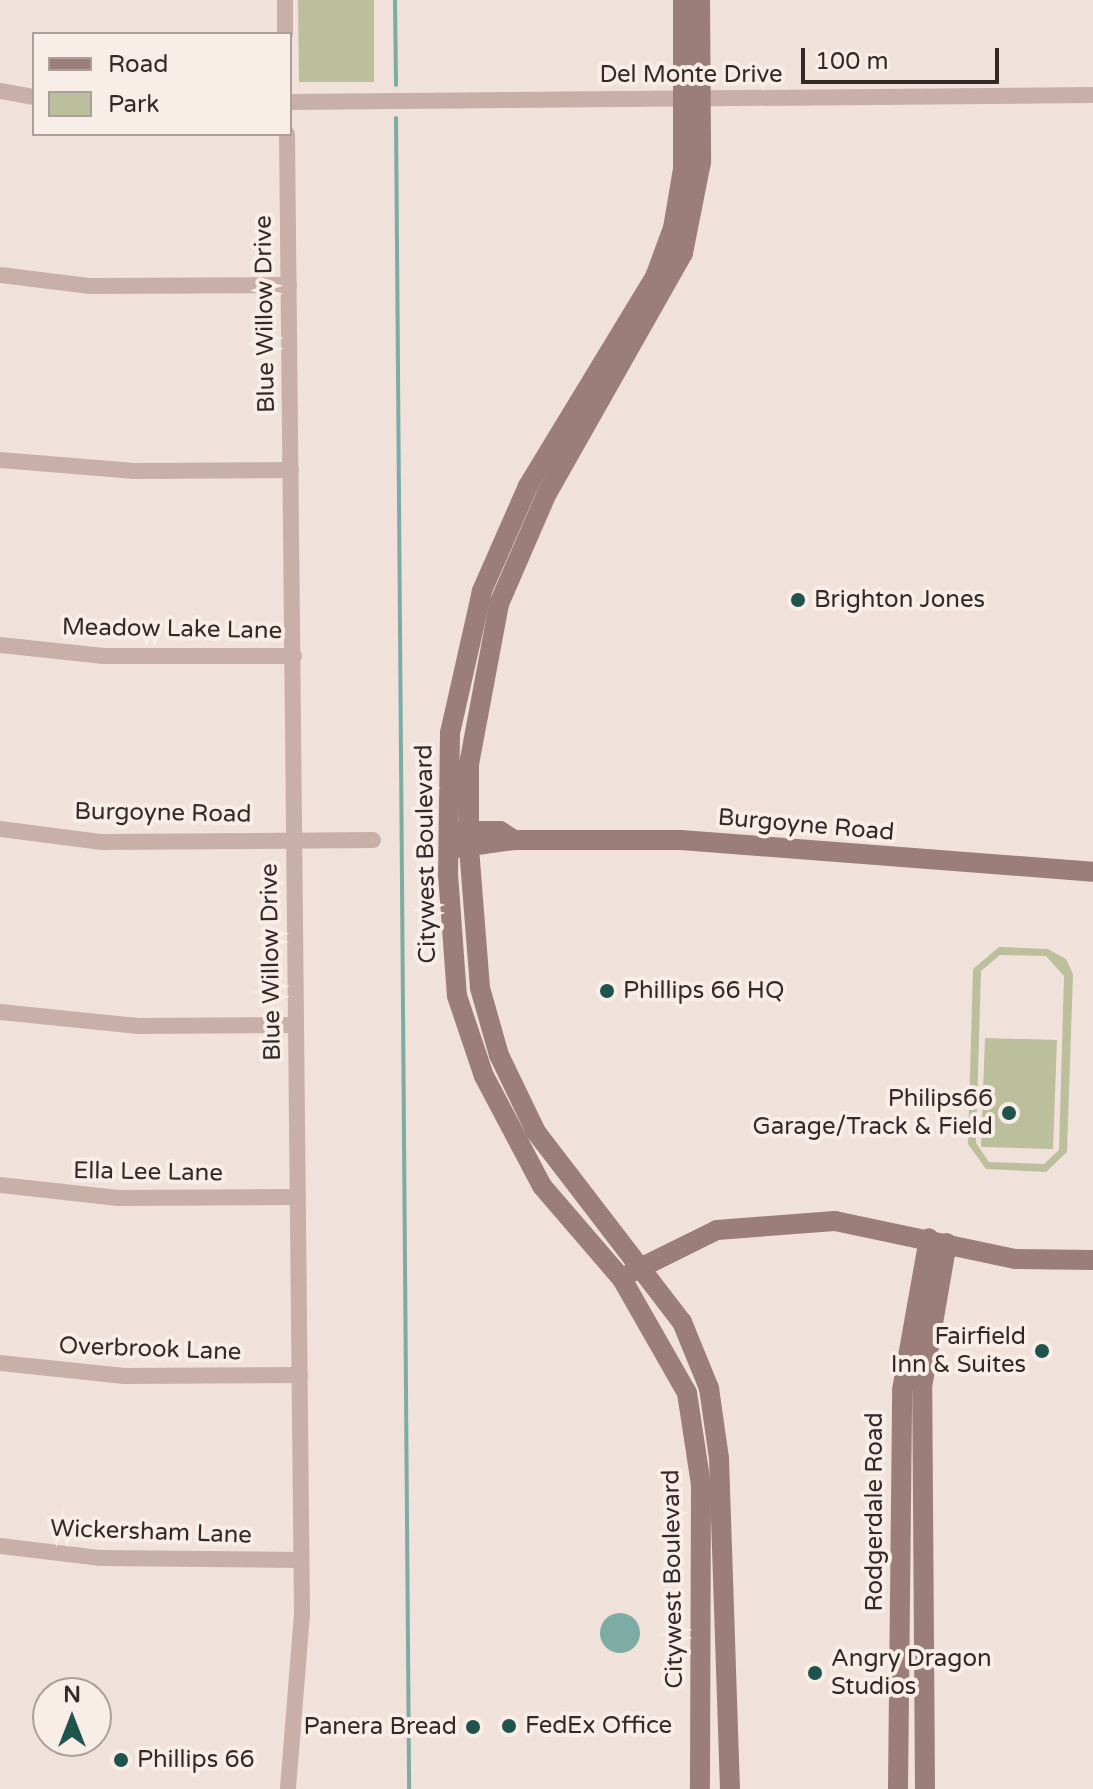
<!DOCTYPE html>
<html>
<head>
<meta charset="utf-8">
<style>
  body { margin:0 }
  #map { position:relative; width:1093px; height:1789px; overflow:hidden; background:#f0e2db; font-family:"Varela Round",sans-serif }
  div>[style] { position:absolute }
  .green>* { inset:0; background:#bbbf9c }
  .water>* { inset:0; background:#7caca3 }
  .round { border-radius:50% }
  .stream>* { height:4px; margin:-2px; padding:0 2px; transform-origin:2px; border-radius:2px; background:#7caca3 }
  .street>* { height:16px; margin:-8px; padding:0 8px; transform-origin:8px; border-radius:8px; background:#c8afa8 }
  .secondary>* { height:20px; margin:-10px; padding:0 10px; transform-origin:10px; border-radius:10px; background:#9b7e79 }
  .dots>* { width:22px; height:22px; translate:-50% -50%; box-sizing:border-box; border:4px solid #f8ede7; border-radius:50% }
  span { translate:-50% -50%; white-space:nowrap; text-align:center; line-height:1.15; -webkit-text-stroke:8px #f8ede7; paint-order:stroke }
  .street-label { font-size:24px; color:#352928 }
  .poi-label { font-size:24px; color:#352928 }
  .left { translate:0 -50%; text-align:left }
  .right { translate:-100% -50%; text-align:right }
  .legend { position:absolute; left:32px; top:32px; width:260px; height:104px; box-sizing:border-box; background:#f8ede7; border:2px solid #aa9f9b; margin:0; padding:10px 14px; list-style:none; font-size:24px; color:#352928 }
  .legend li { display:flex; align-items:center; gap:16px; height:40px }
  .legend b { width:40px; border:2px solid #aa9f9b }
  .north { position:absolute; left:32px; top:1677px; width:80px; height:80px; box-sizing:border-box; background:#f8ede7; border:2px solid #aa9f9b; border-radius:50%; rotate:0deg; font-size:22px; font-weight:700; line-height:32px; text-align:center; color:#352928 }
  .north::after { content:''; display:block; margin:auto; width:28px; height:36px; background:#1f544c; clip-path:polygon(50% 0,100% 100%,50% 72%,0 100%) }
  .scale { position:absolute; left:801px; top:48px; width:198px; height:36px; box-sizing:border-box; border:4px solid #352928; border-top:0; padding-left:10px; font-size:24px; line-height:28px; white-space:nowrap; color:#352928; -webkit-text-stroke:6px #f8ede7; paint-order:stroke }
</style>
</head>
<body>
<div id="map">
  <div class="green">
    <div style="clip-path:polygon(298px 0,374px 0,374px 82px,299px 82px)"></div>
    <div style="clip-path:polygon(evenodd,999px 947px,1048px 949px,1066px 959px,1073px 974px,1067px 1152px,1046px 1172px,986px 1169px,968px 1144px,973px 969px,999px 947px,1000px 955px,1046px 956px,1064px 976px,1059px 1150px,1044px 1164px,989px 1162px,976px 1143px,981px 971px,1000px 955px)"></div>
    <div style="clip-path:polygon(985px 1038px,1057px 1040px,1053px 1149px,981px 1147px)"></div>
  </div>
  <div class="water">
    <div class="round" style="left:600px;top:1613px;width:40px;height:40px"></div>
  </div>
  <div class="stream">
    <div style="left:395px;top:0;width:85px;rotate:89.3deg"></div>
    <div style="left:396px;top:118px;width:1671px;rotate:89.55deg"></div>
  </div>
  <div class="street">
    <div style="left:285px;top:0;width:34px;rotate:90deg"></div>
    <div style="left:0;top:91px;width:35px;rotate:10deg"></div>
    <div style="left:290px;top:102px;width:803px;rotate:-0.5deg"></div>
    <div style="left:287px;top:134px;width:1480px;rotate:89.42deg"></div>
    <div style="left:302px;top:1614px;width:176px;rotate:94.6deg"></div>
    <div style="left:0;top:275px;width:91px;rotate:7deg"></div>
    <div style="left:90px;top:286px;width:199px;rotate:-0.3deg"></div>
    <div style="left:0;top:460px;width:135px;rotate:4.7deg"></div>
    <div style="left:135px;top:471px;width:156px;rotate:-0.4deg"></div>
    <div style="left:0;top:645px;width:104px;rotate:6.1deg"></div>
    <div style="left:103px;top:656px;width:191px"></div>
    <div style="left:0;top:829px;width:103px;rotate:7.3deg"></div>
    <div style="left:102px;top:842px;width:271px;rotate:-0.4deg"></div>
    <div style="left:0;top:1012px;width:139px;rotate:5.8deg"></div>
    <div style="left:138px;top:1026px;width:158px;rotate:-0.4deg"></div>
    <div style="left:0;top:1185px;width:119px;rotate:6.3deg"></div>
    <div style="left:118px;top:1198px;width:179px;rotate:-0.3deg"></div>
    <div style="left:0;top:1363px;width:125px;rotate:6deg"></div>
    <div style="left:124px;top:1376px;width:176px;rotate:-0.3deg"></div>
    <div style="left:0;top:1546px;width:102px;rotate:6.8deg"></div>
    <div style="left:101px;top:1558px;width:200px;rotate:0.6deg"></div>
  </div>
  <div class="secondary">
    <div style="left:683px;top:0;width:169px;rotate:90deg"></div>
    <div style="left:683px;top:169px;width:60px;rotate:99.6deg"></div>
    <div style="left:673px;top:228px;width:52px;rotate:110.2deg"></div>
    <div style="left:655px;top:277px;width:245px;rotate:121.3deg"></div>
    <div style="left:528px;top:486px;width:115px;rotate:113.7deg"></div>
    <div style="left:482px;top:591px;width:146px;rotate:102.7deg"></div>
    <div style="left:450px;top:733px;width:141px;rotate:90.8deg"></div>
    <div style="left:448px;top:874px;width:122px;rotate:85.8deg"></div>
    <div style="left:457px;top:996px;width:84px;rotate:71.4deg"></div>
    <div style="left:484px;top:1076px;width:124px;rotate:62.2deg"></div>
    <div style="left:542px;top:1186px;width:123px;rotate:49.3deg"></div>
    <div style="left:622px;top:1279px;width:131px;rotate:60.3deg"></div>
    <div style="left:687px;top:1393px;width:93px;rotate:81.3deg"></div>
    <div style="left:701px;top:1485px;width:304px;rotate:90.2deg"></div>
    <div style="left:700px;top:0;width:162px;rotate:89.6deg"></div>
    <div style="left:701px;top:162px;width:93px;rotate:101.2deg"></div>
    <div style="left:683px;top:253px;width:276px;rotate:119.5deg"></div>
    <div style="left:547px;top:493px;width:121px;rotate:113.4deg"></div>
    <div style="left:499px;top:604px;width:164px;rotate:100.6deg"></div>
    <div style="left:469px;top:765px;width:83px;rotate:90deg"></div>
    <div style="left:469px;top:848px;width:140px;rotate:85.5deg"></div>
    <div style="left:480px;top:988px;width:70px;rotate:74.2deg"></div>
    <div style="left:499px;top:1055px;width:85px;rotate:64.3deg"></div>
    <div style="left:536px;top:1132px;width:240px;rotate:52.5deg"></div>
    <div style="left:682px;top:1322px;width:71px;rotate:67.8deg"></div>
    <div style="left:709px;top:1388px;width:71px;rotate:81.9deg"></div>
    <div style="left:719px;top:1458px;width:331px;rotate:88.1deg"></div>
    <div style="left:456px;top:831px;width:44px"></div>
    <div style="left:500px;top:831px;width:17px;rotate:33deg"></div>
    <div style="left:456px;top:848px;width:59px;rotate:-7.9deg"></div>
    <div style="left:514px;top:840px;width:167px"></div>
    <div style="left:681px;top:840px;width:413px;rotate:4.4deg"></div>
    <div style="left:632px;top:1272px;width:95px;rotate:-26.3deg"></div>
    <div style="left:717px;top:1230px;width:118px;rotate:-4.4deg"></div>
    <div style="left:835px;top:1221px;width:184px;rotate:11.9deg"></div>
    <div style="left:1015px;top:1259px;width:78px;rotate:0.7deg"></div>
    <div style="left:898px;top:1789px;width:399px;rotate:-89.4deg"></div>
    <div style="left:902px;top:1390px;width:154px;rotate:-79.9deg"></div>
    <div style="left:925px;top:1789px;width:402px;rotate:-90.4deg"></div>
    <div style="left:922px;top:1387px;width:146px;rotate:-80.2deg"></div>
  </div>
  <div class="dots">
    <div style="left:798px;top:600px;background:#1f544c"></div>
    <div style="left:607px;top:991px;background:#1f544c"></div>
    <div style="left:1009px;top:1113px;background:#1f544c"></div>
    <div style="left:1042px;top:1351px;background:#1f544c"></div>
    <div style="left:815px;top:1673px;background:#1f544c"></div>
    <div style="left:509px;top:1726px;background:#1f544c"></div>
    <div style="left:473px;top:1727px;background:#1f544c"></div>
    <div style="left:121px;top:1760px;background:#1f544c"></div>
  </div>
  <div class="street-label">
    <span style="left:691px;top:75px">Del Monte Drive</span>
    <span style="left:265px;top:314px;rotate:-91deg">Blue Willow Drive</span>
    <span style="left:172px;top:629px;rotate:1deg">Meadow Lake Lane</span>
    <span style="left:163px;top:813px;rotate:1deg">Burgoyne Road</span>
    <span style="left:806px;top:825px;rotate:5deg">Burgoyne Road</span>
    <span style="left:426px;top:854px;rotate:-91deg">Citywest Boulevard</span>
    <span style="left:271px;top:962px;rotate:-91deg">Blue Willow Drive</span>
    <span style="left:148px;top:1172px;rotate:1deg">Ella Lee Lane</span>
    <span style="left:150px;top:1349px;rotate:2deg">Overbrook Lane</span>
    <span style="left:875px;top:1512px;rotate:-90deg">Rodgerdale Road</span>
    <span style="left:151px;top:1532px;rotate:2deg">Wickersham Lane</span>
    <span style="left:673px;top:1579px;rotate:-91deg">Citywest Boulevard</span>
  </div>
  <div class="poi-label">
    <span class="left" style="left:814px;top:600px">Brighton Jones</span>
    <span class="left" style="left:623px;top:991px">Phillips 66 HQ</span>
    <span class="right" style="left:993px;top:1113px">Philips66<br>Garage/Track &amp; Field</span>
    <span class="right" style="left:1026px;top:1351px">Fairfield<br>Inn &amp; Suites</span>
    <span class="left" style="left:831px;top:1673px">Angry Dragon<br>Studios</span>
    <span class="left" style="left:525px;top:1726px">FedEx Office</span>
    <span class="right" style="left:457px;top:1727px">Panera Bread</span>
    <span class="left" style="left:137px;top:1760px">Phillips 66</span>
  </div>
  <ul class="legend">
  <li><b style="height:10px;background:#9b7e79"></b>Road</li>
  <li><b style="height:22px;background:#bbbf9c"></b>Park</li>
  </ul>
  <div class="north">N</div>
  <div class="scale">100 m</div>
</div>
</body>
</html>
